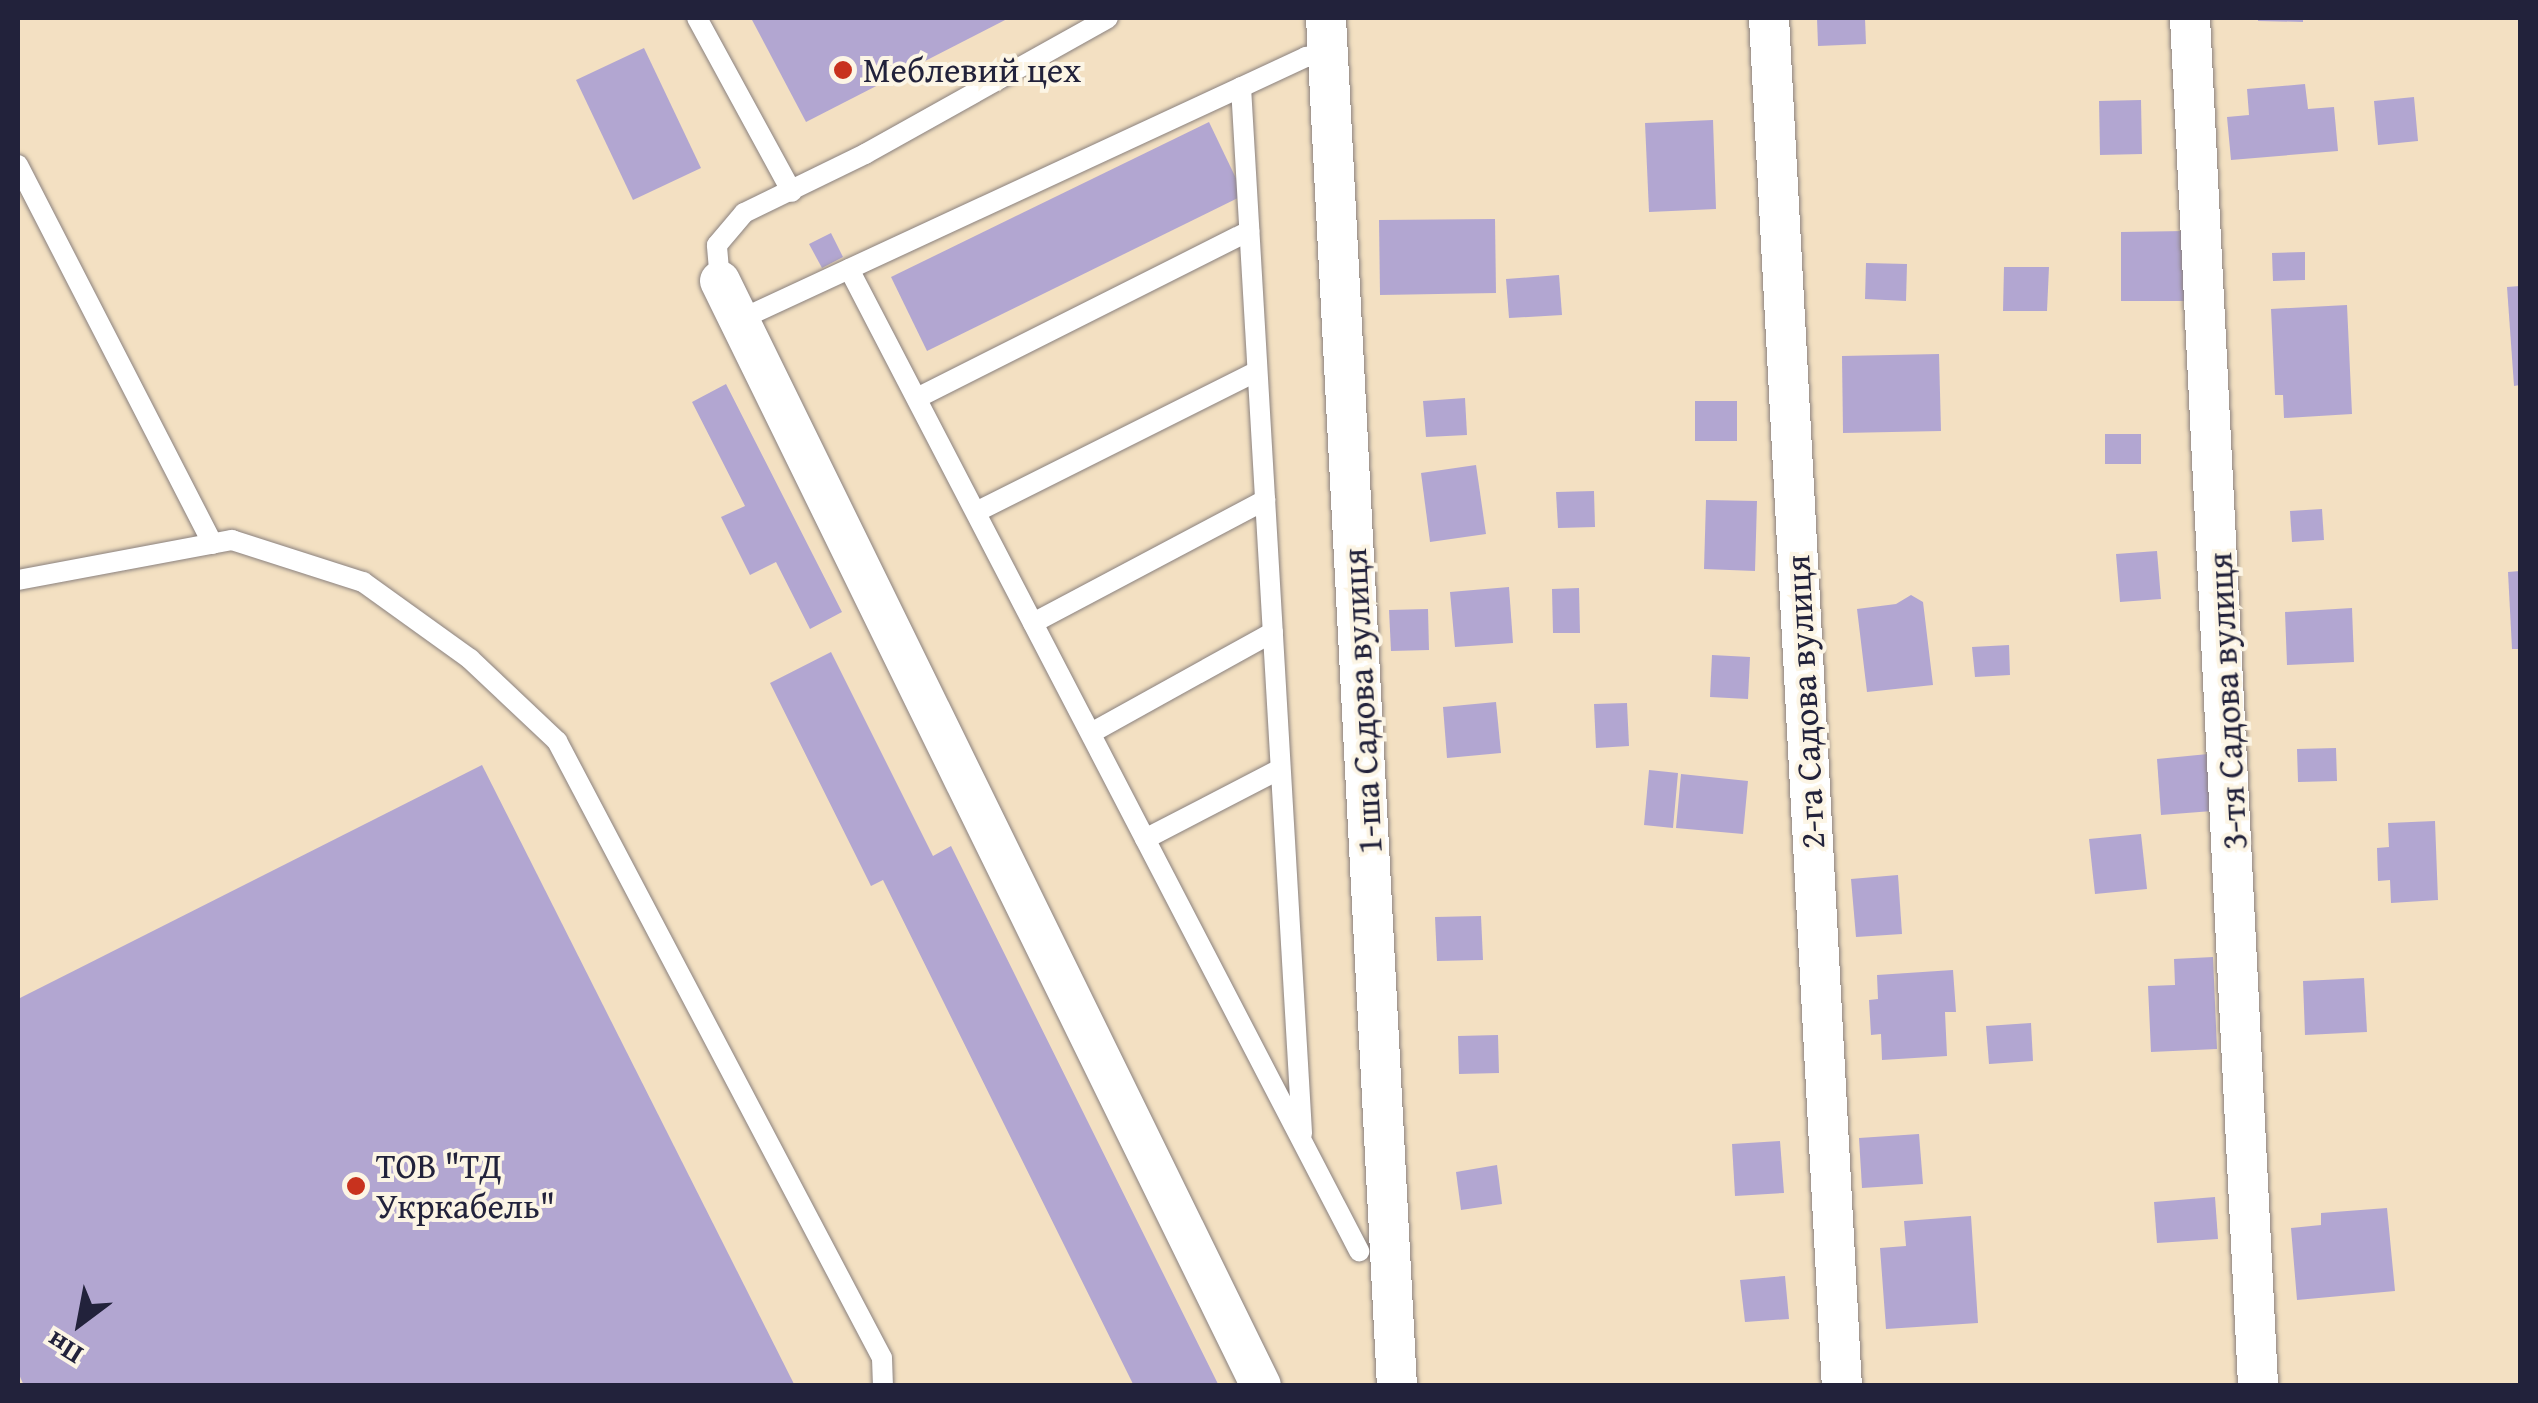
<!DOCTYPE html>
<html>
<head>
<meta charset="utf-8">
<style>
  body { margin:0 }
  #map { position:relative; width:2538px; height:1403px; overflow:hidden; background:#f3e0c2; font-family:"Gentium Book Plus",serif }
  div>[style] { position:absolute }
  .building>* { inset:0; background:#b2a6d1 }
  .roads { filter:drop-shadow(0 0 2px #8a817e) drop-shadow(0 0 2px #8a817e) }
  .service>* { height:20px; margin:-10px; padding:0 10px; transform-origin:10px; border-radius:10px; background:#fff }
  .minor>* { height:40px; margin:-20px; padding:0 20px; transform-origin:20px; border-radius:20px; background:#fff }
  .dots>* { width:28px; height:28px; translate:-50% -50%; box-sizing:border-box; border:5px solid #fcf5e5; border-radius:50% }
  span { translate:-50% -50%; white-space:nowrap; text-align:center; line-height:1.15; -webkit-text-stroke:8px #fcf5e5; paint-order:stroke }
  .poi-label { font-size:35px; color:#22223b }
  .left { translate:0 -50%; text-align:left }
  .street-label { font-size:35px; color:#22223b }
  .frame { position:absolute; inset:0; border:20px solid #22223b; pointer-events:none }
  .north { position:absolute; left:30px; top:1273px; width:100px; height:100px; -webkit-text-stroke:8px #fcf5e5; paint-order:stroke; rotate:212deg; font-size:28px; font-weight:700; line-height:40px; text-align:center; color:#22223b }
  .north::after { content:''; display:block; margin:auto; width:35px; height:45px; background:#22223b; clip-path:polygon(50% 0,100% 100%,50% 72%,0 100%) }
</style>
</head>
<body>
<div id="map">
  <div class="building">
    <div style="clip-path:polygon(751px 18px,1009px 18px,806px 122px)"></div>
    <div style="clip-path:polygon(1817px 18px,1865px 18px,1866px 44px,1818px 46px)"></div>
    <div style="clip-path:polygon(2258px 18px,2303px 18px,2303px 22px,2258px 21px)"></div>
    <div style="clip-path:polygon(644px 48px,701px 168px,633px 200px,576px 80px)"></div>
    <div style="clip-path:polygon(2305px 84px,2308px 109px,2334px 107px,2338px 151px,2231px 160px,2227px 117px,2249px 115px,2247px 89px)"></div>
    <div style="clip-path:polygon(2414px 97px,2418px 141px,2378px 145px,2374px 101px)"></div>
    <div style="clip-path:polygon(2141px 100px,2142px 154px,2100px 155px,2099px 101px)"></div>
    <div style="clip-path:polygon(1713px 120px,1716px 209px,1649px 212px,1645px 123px)"></div>
    <div style="clip-path:polygon(1209px 122px,1244px 195px,927px 351px,891px 277px)"></div>
    <div style="clip-path:polygon(1495px 219px,1496px 293px,1380px 295px,1379px 220px)"></div>
    <div style="clip-path:polygon(2185px 231px,2186px 301px,2121px 301px,2121px 232px)"></div>
    <div style="clip-path:polygon(831px 233px,843px 257px,822px 268px,809px 244px)"></div>
    <div style="clip-path:polygon(2305px 252px,2305px 280px,2273px 281px,2272px 253px)"></div>
    <div style="clip-path:polygon(1866px 263px,1907px 264px,1906px 301px,1865px 299px)"></div>
    <div style="clip-path:polygon(2004px 267px,2049px 267px,2047px 311px,2003px 311px)"></div>
    <div style="clip-path:polygon(1559px 275px,1562px 315px,1509px 318px,1506px 279px)"></div>
    <div style="clip-path:polygon(2520px 286px,2520px 385px,2514px 386px,2507px 287px)"></div>
    <div style="clip-path:polygon(2347px 305px,2352px 414px,2284px 418px,2283px 395px,2275px 395px,2271px 309px)"></div>
    <div style="clip-path:polygon(1939px 354px,1941px 431px,1843px 433px,1842px 356px)"></div>
    <div style="clip-path:polygon(726px 384px,842px 612px,810px 629px,776px 562px,750px 575px,721px 517px,745px 506px,692px 402px)"></div>
    <div style="clip-path:polygon(1465px 398px,1467px 435px,1426px 437px,1423px 401px)"></div>
    <div style="clip-path:polygon(1695px 401px,1737px 401px,1737px 441px,1695px 441px)"></div>
    <div style="clip-path:polygon(2105px 434px,2141px 434px,2141px 464px,2105px 464px)"></div>
    <div style="clip-path:polygon(1476px 465px,1486px 534px,1430px 542px,1421px 473px)"></div>
    <div style="clip-path:polygon(1594px 491px,1595px 527px,1558px 528px,1556px 492px)"></div>
    <div style="clip-path:polygon(1706px 500px,1757px 501px,1755px 571px,1704px 569px)"></div>
    <div style="clip-path:polygon(2322px 509px,2324px 540px,2292px 542px,2290px 511px)"></div>
    <div style="clip-path:polygon(2157px 551px,2161px 599px,2120px 602px,2116px 554px)"></div>
    <div style="clip-path:polygon(2520px 571px,2520px 649px,2512px 649px,2508px 572px)"></div>
    <div style="clip-path:polygon(1509px 587px,1513px 643px,1455px 647px,1450px 592px)"></div>
    <div style="clip-path:polygon(1579px 588px,1580px 633px,1553px 633px,1552px 589px)"></div>
    <div style="clip-path:polygon(1911px 595px,1923px 602px,1933px 685px,1867px 692px,1857px 609px,1896px 604px)"></div>
    <div style="clip-path:polygon(2352px 608px,2354px 662px,2287px 665px,2285px 612px)"></div>
    <div style="clip-path:polygon(1428px 609px,1429px 650px,1391px 651px,1389px 610px)"></div>
    <div style="clip-path:polygon(2009px 645px,2010px 675px,1975px 677px,1972px 647px)"></div>
    <div style="clip-path:polygon(831px 652px,933px 856px,951px 846px,1219px 1386px,1134px 1386px,883px 880px,871px 886px,770px 683px)"></div>
    <div style="clip-path:polygon(1712px 655px,1750px 657px,1748px 699px,1710px 697px)"></div>
    <div style="clip-path:polygon(1496px 702px,1501px 753px,1447px 758px,1443px 707px)"></div>
    <div style="clip-path:polygon(1627px 703px,1629px 746px,1596px 748px,1594px 704px)"></div>
    <div style="clip-path:polygon(2336px 748px,2337px 781px,2298px 782px,2297px 749px)"></div>
    <div style="clip-path:polygon(2208px 754px,2212px 811px,2161px 815px,2157px 759px)"></div>
    <div style="clip-path:polygon(482px 765px,795px 1386px,24px 1386px,18px 1372px,18px 999px)"></div>
    <div style="clip-path:polygon(1649px 770px,1678px 773px,1673px 828px,1644px 825px)"></div>
    <div style="clip-path:polygon(1681px 774px,1748px 781px,1743px 834px,1676px 828px)"></div>
    <div style="clip-path:polygon(2435px 821px,2438px 900px,2391px 903px,2390px 880px,2378px 881px,2377px 848px,2389px 847px,2388px 823px)"></div>
    <div style="clip-path:polygon(2141px 834px,2147px 889px,2095px 894px,2089px 839px)"></div>
    <div style="clip-path:polygon(1898px 875px,1902px 934px,1856px 937px,1851px 879px)"></div>
    <div style="clip-path:polygon(1481px 916px,1483px 960px,1437px 961px,1435px 917px)"></div>
    <div style="clip-path:polygon(2213px 957px,2217px 1049px,2151px 1052px,2148px 986px,2175px 985px,2174px 959px)"></div>
    <div style="clip-path:polygon(1953px 970px,1956px 1012px,1945px 1012px,1947px 1056px,1882px 1060px,1881px 1034px,1871px 1035px,1869px 1000px,1878px 999px,1877px 975px)"></div>
    <div style="clip-path:polygon(2364px 978px,2367px 1032px,2305px 1035px,2303px 981px)"></div>
    <div style="clip-path:polygon(2031px 1023px,2033px 1061px,1989px 1064px,1986px 1026px)"></div>
    <div style="clip-path:polygon(1498px 1035px,1499px 1073px,1459px 1074px,1458px 1036px)"></div>
    <div style="clip-path:polygon(1919px 1134px,1923px 1184px,1862px 1188px,1859px 1138px)"></div>
    <div style="clip-path:polygon(1780px 1141px,1784px 1193px,1735px 1196px,1732px 1144px)"></div>
    <div style="clip-path:polygon(1497px 1165px,1502px 1204px,1461px 1210px,1456px 1172px)"></div>
    <div style="clip-path:polygon(2215px 1197px,2218px 1239px,2157px 1243px,2154px 1202px)"></div>
    <div style="clip-path:polygon(2387px 1208px,2395px 1291px,2297px 1300px,2291px 1228px,2321px 1225px,2321px 1213px)"></div>
    <div style="clip-path:polygon(1971px 1216px,1978px 1323px,1886px 1329px,1880px 1248px,1906px 1246px,1904px 1221px)"></div>
    <div style="clip-path:polygon(1785px 1276px,1789px 1319px,1745px 1322px,1740px 1280px)"></div>
  </div>
  <div class="roads">
    <div class="service">
      <div style="left:697px;top:18px;width:198px;rotate:61.4deg"></div>
      <div style="left:1241px;top:87px;width:1048px;rotate:86.66deg"></div>
      <div style="left:18px;top:165px;width:426px;rotate:62.8deg"></div>
      <div style="left:849px;top:269px;width:1107px;rotate:62.55deg"></div>
      <div style="left:720px;top:281px;width:36px;rotate:-95deg"></div>
      <div style="left:717px;top:245px;width:42px;rotate:-49.8deg"></div>
      <div style="left:744px;top:213px;width:135px;rotate:-26deg"></div>
      <div style="left:865px;top:154px;width:278px;rotate:-29.2deg"></div>
      <div style="left:739px;top:320px;width:625px;rotate:-24.88deg"></div>
      <div style="left:1306px;top:57px;width:22px;rotate:-8deg"></div>
      <div style="left:917px;top:398px;width:372px;rotate:-26.7deg"></div>
      <div style="left:976px;top:512px;width:314px;rotate:-26.6deg"></div>
      <div style="left:18px;top:580px;width:218px;rotate:-10.6deg"></div>
      <div style="left:232px;top:540px;width:138px;rotate:17.8deg"></div>
      <div style="left:363px;top:582px;width:132px;rotate:35.7deg"></div>
      <div style="left:470px;top:659px;width:120px;rotate:43.3deg"></div>
      <div style="left:557px;top:741px;width:697px;rotate:62.22deg"></div>
      <div style="left:882px;top:1358px;width:28px;rotate:88deg"></div>
      <div style="left:1033px;top:623px;width:263px;rotate:-27.9deg"></div>
      <div style="left:1091px;top:733px;width:208px;rotate:-29deg"></div>
      <div style="left:1145px;top:839px;width:152px;rotate:-27.4deg"></div>
    </div>
    <div class="minor">
      <div style="left:1326px;top:18px;width:1370px;rotate:87.03deg"></div>
      <div style="left:1769px;top:18px;width:1370px;rotate:86.95deg"></div>
      <div style="left:2190px;top:18px;width:1370px;rotate:87.15deg"></div>
      <div style="left:720px;top:281px;width:1230px;rotate:63.91deg"></div>
    </div>
  </div>
  <div class="dots">
    <div style="left:843px;top:70px;background:#c8321e"></div>
    <div style="left:356px;top:1186px;background:#c8321e"></div>
  </div>
  <div class="poi-label">
    <span class="left" style="left:863px;top:70px">Меблевий цех</span>
    <span class="left" style="left:376px;top:1186px">ТОВ "ТД<br>Укркабель"</span>
  </div>
  <div class="street-label">
    <span style="left:1362px;top:701px;rotate:-93deg">1-ша Садова вулиця</span>
    <span style="left:2227px;top:701px;rotate:-93deg">3-тя Садова вулиця</span>
    <span style="left:1805px;top:702px;rotate:-93deg">2-га Садова вулиця</span>
  </div>
  <div class="frame"></div>
  <div class="north">Пн</div>
</div>
</body>
</html>
